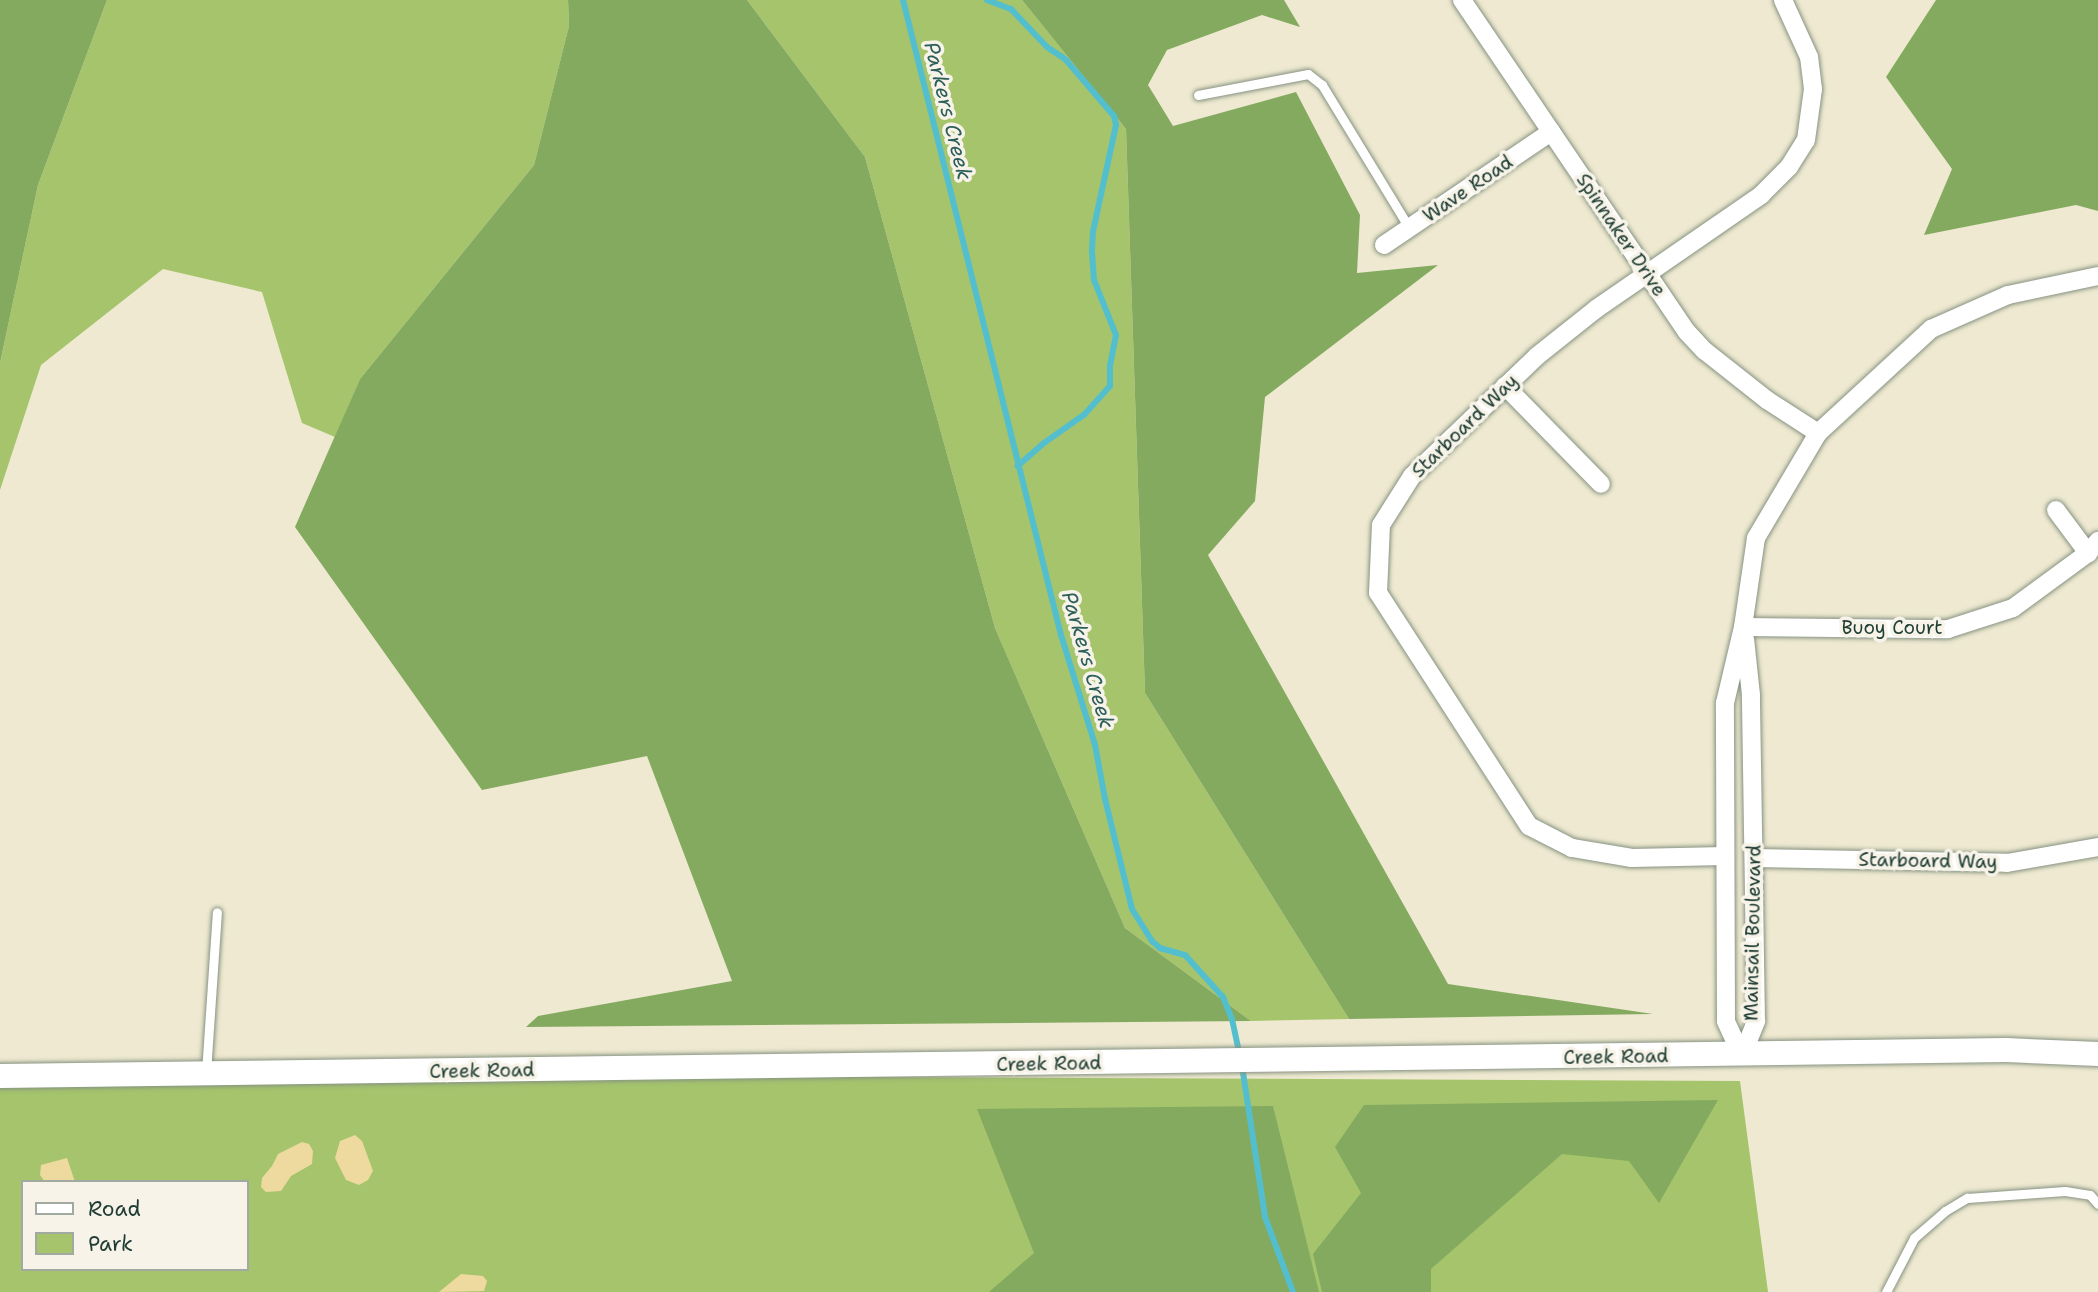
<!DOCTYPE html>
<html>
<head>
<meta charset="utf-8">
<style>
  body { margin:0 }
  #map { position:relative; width:2098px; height:1292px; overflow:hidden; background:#eee9d0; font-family:"Shantell Sans",sans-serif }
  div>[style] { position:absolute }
  .green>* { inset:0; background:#a5c46c }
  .forest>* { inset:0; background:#84aa60 }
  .sand>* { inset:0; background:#eeda9e }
  .stream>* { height:6px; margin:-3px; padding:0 3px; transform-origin:3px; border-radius:3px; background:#53bfce }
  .roads { filter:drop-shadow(0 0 2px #869382) drop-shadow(0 0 2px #869382) }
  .service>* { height:9px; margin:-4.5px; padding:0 4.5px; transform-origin:4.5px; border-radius:4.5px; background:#fff }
  .minor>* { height:18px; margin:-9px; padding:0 9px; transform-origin:9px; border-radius:9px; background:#fff }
  .secondary>* { height:24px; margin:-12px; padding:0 12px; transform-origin:12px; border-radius:12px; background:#fff }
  span { translate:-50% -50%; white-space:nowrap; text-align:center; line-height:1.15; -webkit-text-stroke:7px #f7f3e8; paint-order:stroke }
  .street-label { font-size:19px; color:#1f3d34 }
  .water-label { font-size:21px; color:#2c5e5a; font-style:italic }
  .legend { position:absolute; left:21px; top:1180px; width:228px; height:91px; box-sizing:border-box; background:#f7f3e8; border:2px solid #a1aaa0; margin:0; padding:9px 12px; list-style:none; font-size:21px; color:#1f3d34 }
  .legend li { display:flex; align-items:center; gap:14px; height:35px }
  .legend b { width:35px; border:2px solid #a1aaa0 }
</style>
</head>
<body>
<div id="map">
  <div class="green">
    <div style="clip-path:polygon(107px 0,568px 0,569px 26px,534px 165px,360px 379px,335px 437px,302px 423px,262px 292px,163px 269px,41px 365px,0 490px,0 363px,38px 185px)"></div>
    <div style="clip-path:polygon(747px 0,1022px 0,1126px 129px,1145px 693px,1349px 1019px,1251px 1021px,1125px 928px,995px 628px,865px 157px)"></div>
    <div style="clip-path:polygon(evenodd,206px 1074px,1740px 1081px,1768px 1292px,0 1292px,0 1086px,206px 1074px,23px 1182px,247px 1182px,247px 1269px,23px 1269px,23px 1182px)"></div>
  </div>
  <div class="forest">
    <div style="clip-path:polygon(0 0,107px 0,38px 185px,0 363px)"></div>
    <div style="clip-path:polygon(568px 0,747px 0,865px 157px,995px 628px,1125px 928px,1251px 1021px,526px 1027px,538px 1016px,732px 981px,647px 756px,482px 790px,295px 527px,360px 379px,534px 165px,569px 26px)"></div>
    <div style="clip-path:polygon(1022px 0,1284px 0,1300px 27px,1262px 15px,1167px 50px,1148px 85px,1173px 126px,1296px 92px,1360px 215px,1357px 273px,1438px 265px,1265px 397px,1255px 501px,1208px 555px,1448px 984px,1653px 1014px,1349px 1019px,1145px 693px,1126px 129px)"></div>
    <div style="clip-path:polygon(1936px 0,2098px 0,2098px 211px,2076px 205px,1924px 235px,1952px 169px,1886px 77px)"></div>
    <div style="clip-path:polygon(1718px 1100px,1659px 1203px,1629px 1161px,1562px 1154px,1431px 1269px,1431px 1292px,1322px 1292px,1313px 1254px,1361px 1193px,1335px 1147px,1364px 1105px)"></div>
    <div style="clip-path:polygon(1273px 1106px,1319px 1292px,989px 1292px,1034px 1253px,977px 1109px)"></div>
  </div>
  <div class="sand">
    <div style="clip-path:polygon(355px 1135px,362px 1141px,373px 1171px,368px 1180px,359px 1185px,346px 1180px,335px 1158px,340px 1141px)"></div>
    <div style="clip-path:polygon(302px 1142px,309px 1144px,313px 1151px,312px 1164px,291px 1176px,281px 1191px,266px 1192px,261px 1187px,262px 1178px,272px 1166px,278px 1154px)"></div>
    <div style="clip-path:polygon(67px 1158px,75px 1182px,45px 1182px,40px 1175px,41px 1165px)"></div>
    <div style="clip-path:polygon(461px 1274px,483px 1276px,487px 1281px,484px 1291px,439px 1292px)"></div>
  </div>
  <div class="stream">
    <div style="left:903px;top:0;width:654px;rotate:76.03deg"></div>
    <div style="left:1061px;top:635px;width:115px;rotate:72.8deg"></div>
    <div style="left:1095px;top:745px;width:55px;rotate:79.5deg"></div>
    <div style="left:1105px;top:799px;width:113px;rotate:76.2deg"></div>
    <div style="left:1132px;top:909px;width:38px;rotate:58deg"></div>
    <div style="left:1152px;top:941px;width:11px;rotate:41deg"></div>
    <div style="left:1160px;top:948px;width:26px;rotate:16deg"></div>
    <div style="left:1185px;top:955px;width:57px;rotate:47.9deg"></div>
    <div style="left:1223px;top:997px;width:24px;rotate:68deg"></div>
    <div style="left:1232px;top:1019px;width:38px;rotate:78deg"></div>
    <div style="left:987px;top:0;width:26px;rotate:21deg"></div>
    <div style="left:1011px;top:9px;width:52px;rotate:46.5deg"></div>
    <div style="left:1047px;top:47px;width:23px;rotate:34deg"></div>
    <div style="left:1066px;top:60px;width:74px;rotate:49.4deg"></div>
    <div style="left:1114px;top:116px;width:9px;rotate:77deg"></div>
    <div style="left:1116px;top:125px;width:108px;rotate:102.2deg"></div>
    <div style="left:1093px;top:231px;width:21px;rotate:93deg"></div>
    <div style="left:1092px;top:252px;width:28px;rotate:86deg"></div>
    <div style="left:1094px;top:280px;width:59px;rotate:68.2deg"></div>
    <div style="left:1116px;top:335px;width:31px;rotate:101deg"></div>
    <div style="left:1110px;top:365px;width:21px;rotate:90deg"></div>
    <div style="left:1110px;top:386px;width:38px;rotate:132deg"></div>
    <div style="left:1085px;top:414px;width:50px;rotate:144.7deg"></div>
    <div style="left:1044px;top:443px;width:35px;rotate:139deg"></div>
    <div style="left:1242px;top:1066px;width:153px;rotate:81.3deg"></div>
    <div style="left:1265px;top:1217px;width:80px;rotate:69.5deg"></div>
  </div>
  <div class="roads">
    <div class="service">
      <div style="left:1198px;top:95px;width:112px;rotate:-10.8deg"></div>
      <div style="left:1308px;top:74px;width:18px;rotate:38deg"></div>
      <div style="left:1322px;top:85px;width:169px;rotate:58.6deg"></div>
      <div style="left:206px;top:1072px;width:160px;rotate:-86.1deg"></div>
      <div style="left:1886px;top:1292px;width:61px;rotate:-62.6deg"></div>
      <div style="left:1914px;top:1238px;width:41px;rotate:-41.1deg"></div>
      <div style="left:1945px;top:1211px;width:26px;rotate:-31deg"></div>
      <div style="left:1967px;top:1198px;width:98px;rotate:-4.1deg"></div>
      <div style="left:2065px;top:1191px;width:25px;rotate:9deg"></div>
      <div style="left:2090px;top:1195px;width:12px;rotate:48deg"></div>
    </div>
    <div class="minor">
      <div style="left:1462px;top:0;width:401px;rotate:55.9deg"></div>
      <div style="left:1687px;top:332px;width:26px;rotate:47deg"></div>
      <div style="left:1705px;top:351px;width:79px;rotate:38.3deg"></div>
      <div style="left:1767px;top:400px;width:61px;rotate:32.9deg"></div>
      <div style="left:1384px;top:245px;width:202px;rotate:-34.1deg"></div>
      <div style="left:1505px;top:386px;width:137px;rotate:45.6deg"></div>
      <div style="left:2056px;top:510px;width:54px;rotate:53.3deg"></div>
      <div style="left:1743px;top:627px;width:205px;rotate:0.6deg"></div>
      <div style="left:1948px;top:629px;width:68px;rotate:-17.9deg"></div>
      <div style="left:2013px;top:608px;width:93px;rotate:-36.3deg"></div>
      <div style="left:2088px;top:553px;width:16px;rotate:-50deg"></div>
      <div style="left:1725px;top:856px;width:93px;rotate:178.8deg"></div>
      <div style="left:1632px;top:858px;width:61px;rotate:-170.5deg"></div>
      <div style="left:1572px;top:848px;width:48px;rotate:-152.9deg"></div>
      <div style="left:1529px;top:826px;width:278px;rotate:-122.9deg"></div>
      <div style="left:1378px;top:593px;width:68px;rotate:-87.5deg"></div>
      <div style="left:1381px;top:525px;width:58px;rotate:-57.7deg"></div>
      <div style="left:1412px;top:476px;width:173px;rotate:-43.8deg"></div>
      <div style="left:1537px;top:356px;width:75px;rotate:-38.5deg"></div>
      <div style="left:1596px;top:309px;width:201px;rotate:-34.6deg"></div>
      <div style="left:1761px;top:195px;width:40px;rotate:-45deg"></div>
      <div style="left:1789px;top:167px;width:32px;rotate:-58deg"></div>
      <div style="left:1806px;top:140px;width:51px;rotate:-82.2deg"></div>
      <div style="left:1813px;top:89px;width:32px;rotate:-97deg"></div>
      <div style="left:1809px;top:57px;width:63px;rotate:-114.5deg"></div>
      <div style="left:1755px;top:858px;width:252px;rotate:1.1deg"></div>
      <div style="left:2007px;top:863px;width:92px;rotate:-10deg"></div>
      <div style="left:1742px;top:1056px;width:38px;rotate:-115deg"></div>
      <div style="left:1726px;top:1021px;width:318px;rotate:-90.2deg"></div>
      <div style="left:1725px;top:703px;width:78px;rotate:-76.7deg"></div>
      <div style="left:1743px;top:627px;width:90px;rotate:-81.7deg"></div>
      <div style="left:1756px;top:538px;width:122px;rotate:-59.4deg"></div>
      <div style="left:1818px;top:433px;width:154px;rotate:-42.6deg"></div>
      <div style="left:1931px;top:329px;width:84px;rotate:-23.8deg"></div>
      <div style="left:2008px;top:295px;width:92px;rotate:-11.9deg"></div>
      <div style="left:1742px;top:1056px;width:38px;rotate:-68deg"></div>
      <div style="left:1756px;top:1021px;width:326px;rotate:-90.9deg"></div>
      <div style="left:1751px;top:695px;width:56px;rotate:-96.1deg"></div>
    </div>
    <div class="secondary">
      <div style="left:0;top:1076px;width:2006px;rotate:-0.74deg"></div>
      <div style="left:2006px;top:1050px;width:92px;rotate:2.5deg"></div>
    </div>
  </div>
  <div class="street-label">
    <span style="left:1468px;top:189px;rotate:-34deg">Wave Road</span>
    <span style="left:1621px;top:235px;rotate:56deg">Spinnaker Drive</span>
    <span style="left:1465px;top:426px;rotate:-44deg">Starboard Way</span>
    <span style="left:1892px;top:628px">Buoy Court</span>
    <span style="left:1928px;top:861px;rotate:1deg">Starboard Way</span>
    <span style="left:1753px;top:933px;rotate:-89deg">Mainsail Boulevard</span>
    <span style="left:1616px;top:1057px;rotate:-1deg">Creek Road</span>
    <span style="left:1049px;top:1064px;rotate:-1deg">Creek Road</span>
    <span style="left:482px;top:1071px;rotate:-1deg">Creek Road</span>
  </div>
  <div class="water-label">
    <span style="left:948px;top:111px;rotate:76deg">Parkers Creek</span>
    <span style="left:1088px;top:660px;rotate:74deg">Parkers Creek</span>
  </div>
  <ul class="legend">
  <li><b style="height:9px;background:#fff"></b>Road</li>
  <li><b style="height:19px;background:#a5c46c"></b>Park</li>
  </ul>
</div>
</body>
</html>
